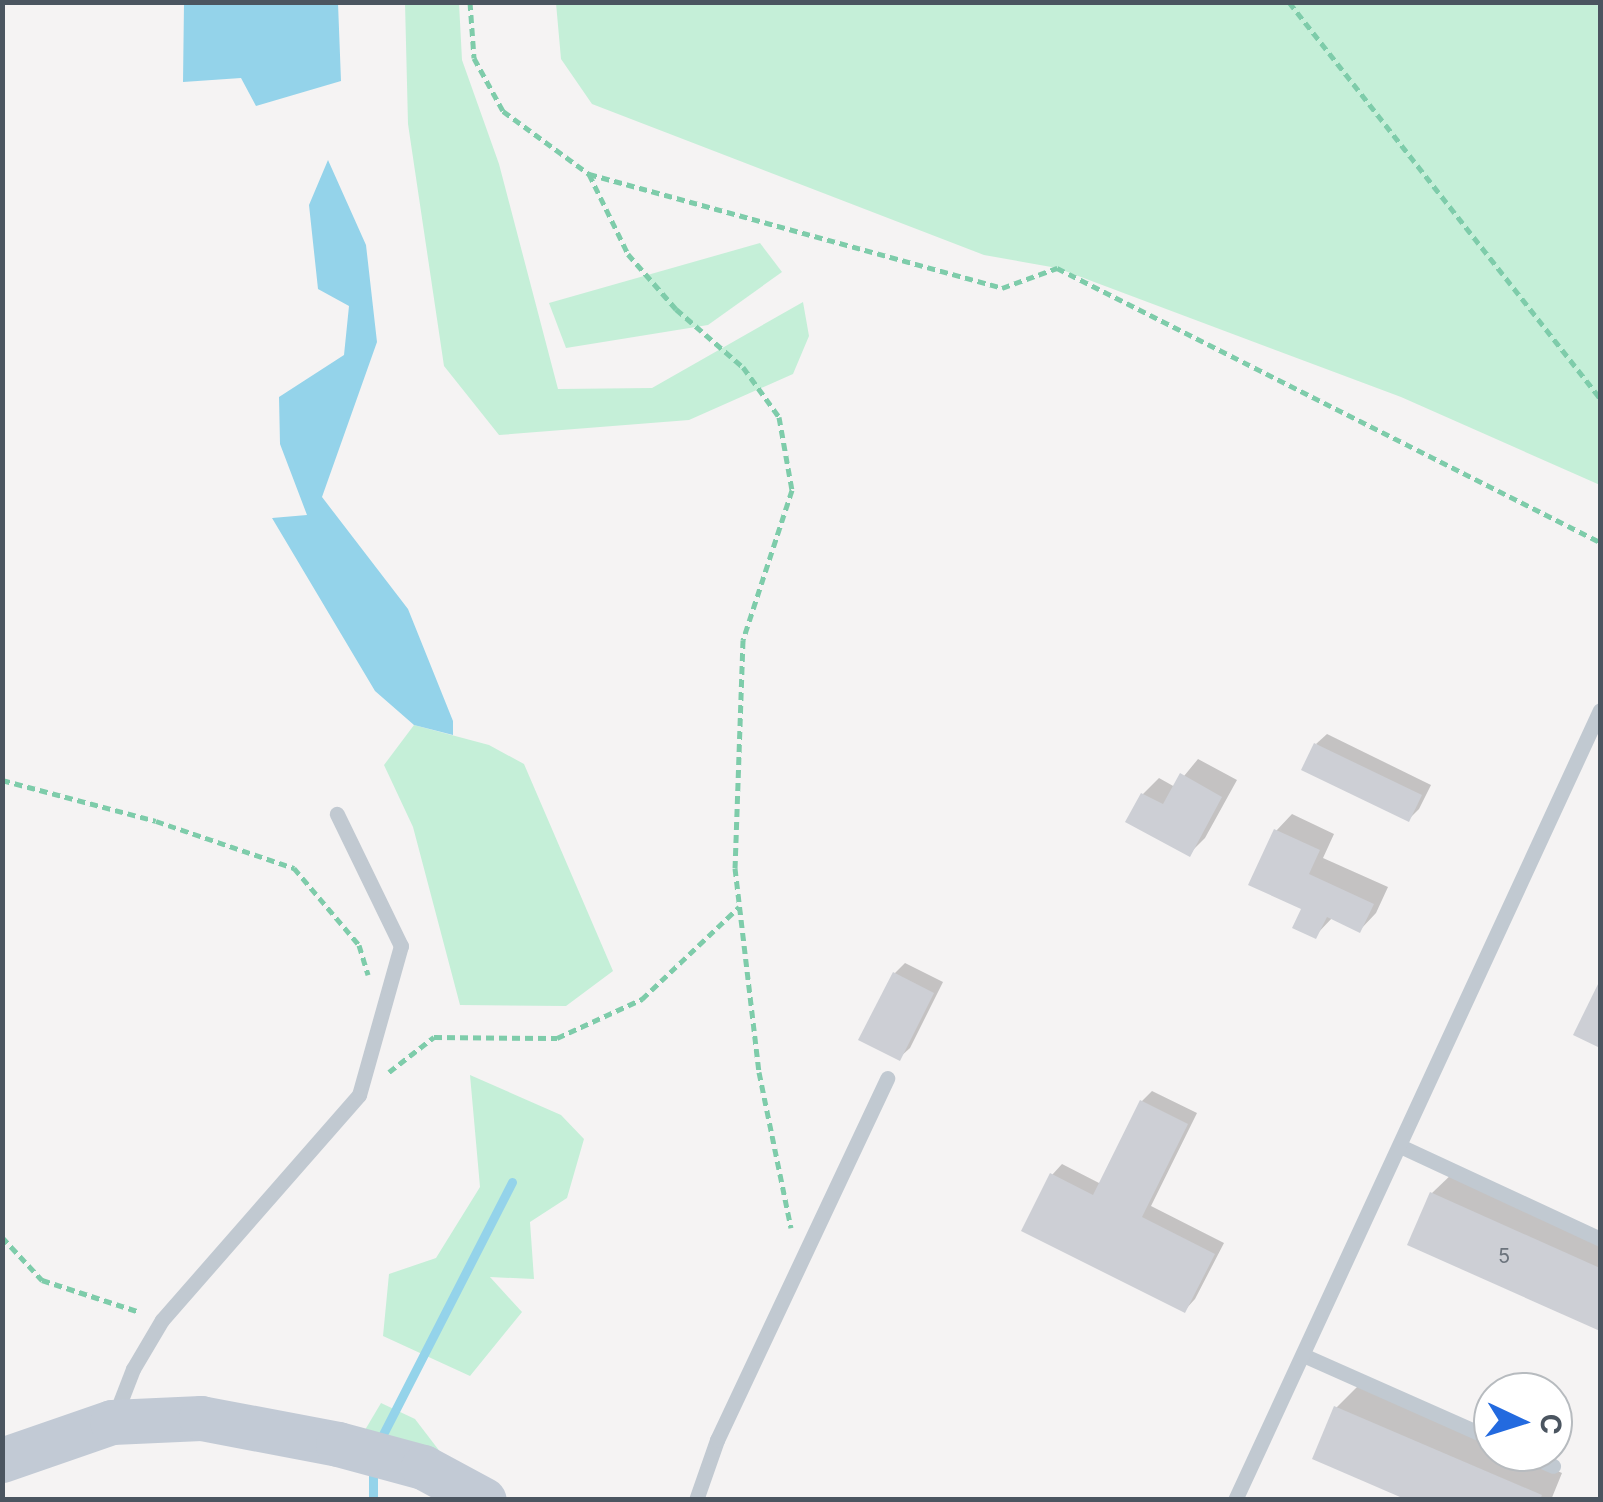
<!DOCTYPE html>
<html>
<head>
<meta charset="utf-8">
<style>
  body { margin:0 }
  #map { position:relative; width:1603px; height:1502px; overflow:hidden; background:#f5f3f3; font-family:Inter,sans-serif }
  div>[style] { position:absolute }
  .green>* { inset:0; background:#c5efd8 }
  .water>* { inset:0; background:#94d3ea }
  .shadow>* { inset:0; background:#0003 }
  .stream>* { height:9px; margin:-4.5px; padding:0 4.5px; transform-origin:4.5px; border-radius:4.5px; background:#94d3ea }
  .building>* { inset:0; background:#cdcfd5 }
  .path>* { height:5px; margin-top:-2.5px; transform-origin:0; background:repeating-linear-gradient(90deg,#7eccaa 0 8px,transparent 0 13px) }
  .lane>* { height:15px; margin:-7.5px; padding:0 7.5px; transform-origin:7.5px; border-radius:7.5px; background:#c1c9d1 }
  .secondary>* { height:45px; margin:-22.5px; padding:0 22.5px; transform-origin:22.5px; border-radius:22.5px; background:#c2cad5 }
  span { translate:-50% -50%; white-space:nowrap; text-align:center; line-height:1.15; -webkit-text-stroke:8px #fff; paint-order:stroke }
  .number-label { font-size:20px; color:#6c747d }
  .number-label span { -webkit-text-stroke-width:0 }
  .frame { position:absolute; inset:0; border:5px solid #4b5560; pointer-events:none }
  .north { position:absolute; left:1473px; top:1372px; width:100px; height:100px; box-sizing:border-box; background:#fff; border:2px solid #b7bbbf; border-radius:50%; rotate:94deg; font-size:28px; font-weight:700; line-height:40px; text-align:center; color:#4b5560 }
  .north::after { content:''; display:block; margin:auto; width:35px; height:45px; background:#236adf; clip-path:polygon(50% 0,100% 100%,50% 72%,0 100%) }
</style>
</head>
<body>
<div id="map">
  <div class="green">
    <div style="clip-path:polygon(405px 3px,459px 3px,462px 60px,499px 164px,558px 389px,652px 388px,803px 302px,809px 336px,793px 374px,689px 420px,499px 435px,444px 366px,408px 124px)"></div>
    <div style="clip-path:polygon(556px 3px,1600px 3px,1600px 485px,1401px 397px,1057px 268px,984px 255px,592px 104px,561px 59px)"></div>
    <div style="clip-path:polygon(760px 243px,782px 272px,708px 325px,566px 348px,549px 303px)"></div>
    <div style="clip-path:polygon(414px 725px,489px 745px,524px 764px,613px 971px,566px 1006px,460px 1005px,413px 827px,384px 765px)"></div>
    <div style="clip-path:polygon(470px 1075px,561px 1115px,584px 1139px,567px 1198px,530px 1222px,534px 1279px,490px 1277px,522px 1312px,470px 1376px,383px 1336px,389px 1274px,436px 1258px,480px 1187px)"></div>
    <div style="clip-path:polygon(381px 1403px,415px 1419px,441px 1453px,365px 1430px)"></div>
  </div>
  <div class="water">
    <div style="clip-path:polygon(184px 3px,338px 3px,341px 81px,256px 106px,241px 78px,183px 82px)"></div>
    <div style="clip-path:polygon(328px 160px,366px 245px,377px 342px,322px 497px,408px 609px,453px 721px,453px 735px,414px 725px,375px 691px,272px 518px,307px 515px,280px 444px,279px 397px,344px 355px,349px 306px,318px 289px,309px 205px)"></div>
  </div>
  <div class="shadow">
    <div style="clip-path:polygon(1327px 734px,1431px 785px,1419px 809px,1409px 819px,1316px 744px)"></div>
    <div style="clip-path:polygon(1198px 759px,1237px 780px,1205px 838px,1189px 854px,1128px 821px,1143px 794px,1159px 778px,1175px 787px)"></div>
    <div style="clip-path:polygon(1292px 814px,1334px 834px,1323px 858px,1388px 887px,1376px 913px,1360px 930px,1333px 917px,1315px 936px,1276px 831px)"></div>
    <div style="clip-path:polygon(905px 963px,943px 982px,910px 1048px,899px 1058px,895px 973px)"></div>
    <div style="clip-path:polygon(1152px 1091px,1197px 1113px,1151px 1206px,1224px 1243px,1195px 1299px,1185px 1310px,1052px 1175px,1062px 1164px,1101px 1184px,1142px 1101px)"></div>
    <div style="clip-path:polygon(1454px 1172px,1600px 1237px,1600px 1329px,1410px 1244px,1432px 1193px)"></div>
    <div style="clip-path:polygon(1358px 1386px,1493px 1444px,1493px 1452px,1512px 1452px,1562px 1473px,1551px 1500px,1413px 1500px,1336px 1408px)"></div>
  </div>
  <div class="stream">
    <div style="left:379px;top:1442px;width:292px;rotate:-62.9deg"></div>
    <div style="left:373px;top:1466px;width:34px;rotate:90deg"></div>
  </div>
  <div class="building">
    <div style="clip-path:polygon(1314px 743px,1422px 795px,1409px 822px,1301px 770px)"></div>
    <div style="clip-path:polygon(1180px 773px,1222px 797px,1190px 857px,1125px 822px,1141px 793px,1163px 804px)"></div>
    <div style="clip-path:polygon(1274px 829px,1320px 850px,1309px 874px,1374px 904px,1360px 933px,1327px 917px,1316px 939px,1292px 928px,1301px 909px,1248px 885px)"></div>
    <div style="clip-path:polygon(893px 972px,934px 993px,900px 1061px,858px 1040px)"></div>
    <div style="clip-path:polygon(1600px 980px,1600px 1048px,1573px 1035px)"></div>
    <div style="clip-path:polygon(1140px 1100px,1188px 1124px,1142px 1217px,1215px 1254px,1185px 1313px,1021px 1231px,1050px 1173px,1093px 1195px)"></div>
    <div style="clip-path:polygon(1430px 1192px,1600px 1268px,1600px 1331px,1407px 1245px)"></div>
    <div style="clip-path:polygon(1334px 1406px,1542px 1495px,1540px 1500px,1407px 1500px,1312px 1459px)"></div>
  </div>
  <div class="path">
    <div style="left:470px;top:2px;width:56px;rotate:85.9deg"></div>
    <div style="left:474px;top:58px;width:60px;rotate:61.3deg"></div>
    <div style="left:503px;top:111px;width:107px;rotate:36.2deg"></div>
    <div style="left:589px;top:174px;width:428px;rotate:15.4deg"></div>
    <div style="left:1002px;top:288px;width:59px;rotate:-20deg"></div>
    <div style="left:1057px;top:268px;width:608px;rotate:26.78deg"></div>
    <div style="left:1289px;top:2px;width:504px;rotate:51.86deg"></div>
    <div style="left:589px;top:174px;width:89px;rotate:64deg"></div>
    <div style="left:628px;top:254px;width:73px;rotate:48.9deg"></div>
    <div style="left:676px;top:309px;width:89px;rotate:40.9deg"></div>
    <div style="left:743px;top:367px;width:62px;rotate:54.2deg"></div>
    <div style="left:779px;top:417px;width:74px;rotate:79.9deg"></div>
    <div style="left:792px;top:490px;width:158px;rotate:108.1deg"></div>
    <div style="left:743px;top:640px;width:228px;rotate:92deg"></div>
    <div style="left:735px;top:868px;width:205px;rotate:83.3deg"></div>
    <div style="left:759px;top:1072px;width:159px;rotate:78.4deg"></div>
    <div style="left:2px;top:780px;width:159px;rotate:14.9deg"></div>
    <div style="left:156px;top:821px;width:146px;rotate:18.8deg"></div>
    <div style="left:294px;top:868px;width:101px;rotate:49.8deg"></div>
    <div style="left:359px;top:945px;width:31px;rotate:73deg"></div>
    <div style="left:389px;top:1072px;width:57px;rotate:-37.9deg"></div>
    <div style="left:434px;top:1037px;width:123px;rotate:0.5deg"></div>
    <div style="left:557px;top:1038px;width:94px;rotate:-24.6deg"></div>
    <div style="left:642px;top:999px;width:134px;rotate:-43.5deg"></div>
    <div style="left:2px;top:1237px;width:59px;rotate:47.1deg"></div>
    <div style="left:42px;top:1280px;width:103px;rotate:18.1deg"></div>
  </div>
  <div class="lane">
    <div style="left:1400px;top:1146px;width:221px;rotate:24.9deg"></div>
    <div style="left:1303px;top:1355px;width:208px;rotate:23.9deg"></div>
    <div style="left:114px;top:1418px;width:53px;rotate:-68.8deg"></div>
    <div style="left:133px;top:1369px;width:57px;rotate:-59.4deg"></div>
    <div style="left:162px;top:1320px;width:299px;rotate:-48.8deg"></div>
    <div style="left:359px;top:1095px;width:155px;rotate:-74.3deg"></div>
    <div style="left:401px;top:946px;width:147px;rotate:-115.9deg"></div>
    <div style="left:1522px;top:1452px;width:34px;rotate:24deg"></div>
    <div style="left:696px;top:1500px;width:64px;rotate:-70.7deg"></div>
    <div style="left:717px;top:1440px;width:400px;rotate:-64.8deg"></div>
    <div style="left:1235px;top:1500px;width:870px;rotate:-65.2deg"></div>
  </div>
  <div class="secondary">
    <div style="left:2px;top:1460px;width:116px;rotate:-19.1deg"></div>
    <div style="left:112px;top:1422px;width:89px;rotate:-2.6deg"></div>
    <div style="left:201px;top:1418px;width:139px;rotate:10.7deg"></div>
    <div style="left:338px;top:1444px;width:88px;rotate:15.1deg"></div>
    <div style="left:423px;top:1467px;width:69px;rotate:28.4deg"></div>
  </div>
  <div class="number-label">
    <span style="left:1504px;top:1256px">5</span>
  </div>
  <div class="frame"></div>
  <div class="north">С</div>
</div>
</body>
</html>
